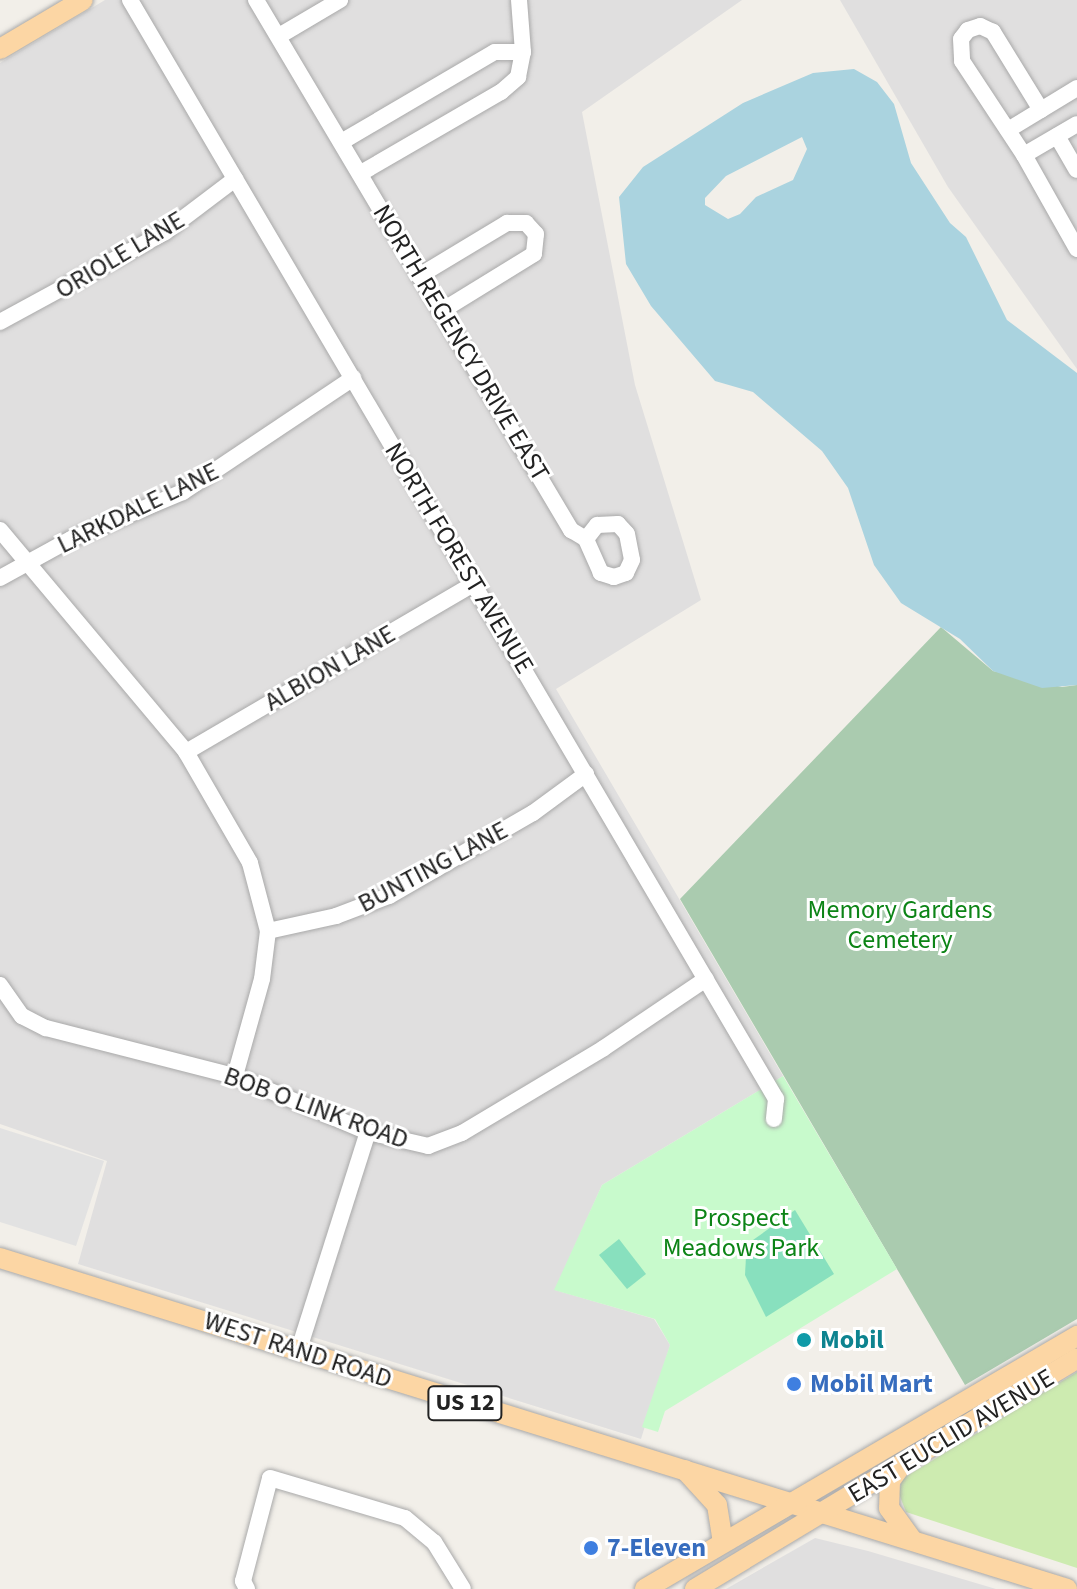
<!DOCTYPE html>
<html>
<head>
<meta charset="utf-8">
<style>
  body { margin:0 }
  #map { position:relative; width:1077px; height:1589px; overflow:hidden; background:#f2efe9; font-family:"Source Sans 3",sans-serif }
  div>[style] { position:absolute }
  .residential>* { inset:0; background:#e0dfdf }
  .grass>* { inset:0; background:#cdebb0 }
  .cemetery>* { inset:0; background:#aacbaf }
  .park>* { inset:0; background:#c8facc }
  .pitch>* { inset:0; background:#88e0be }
  .parking>* { inset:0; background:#e2e2e2 }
  .water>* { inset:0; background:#aad3df }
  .roads { filter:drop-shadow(0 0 2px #a9a9a9) drop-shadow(0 0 2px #a9a9a9) }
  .minor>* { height:16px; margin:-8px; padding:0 8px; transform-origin:8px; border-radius:8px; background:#fff }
  .major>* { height:20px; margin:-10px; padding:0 10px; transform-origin:10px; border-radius:10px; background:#fcd6a4 }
  .dots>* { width:22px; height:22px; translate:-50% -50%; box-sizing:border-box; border:4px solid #fff; border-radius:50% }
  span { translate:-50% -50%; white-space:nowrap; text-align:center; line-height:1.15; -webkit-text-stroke:6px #fff; paint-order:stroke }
  .shield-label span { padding:2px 6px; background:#fff; border:2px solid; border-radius:6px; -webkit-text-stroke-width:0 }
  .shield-label { font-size:24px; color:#222; font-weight:700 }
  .street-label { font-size:26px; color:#222 }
  .park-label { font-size:26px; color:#0c8416 }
  .culture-label { font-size:26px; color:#0d838f; font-weight:700 }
  .left { translate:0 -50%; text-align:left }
  .shop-label { font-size:26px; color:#366cbe; font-weight:700 }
</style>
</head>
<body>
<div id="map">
  <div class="residential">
    <div style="clip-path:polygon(105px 0,742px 0,582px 112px,635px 385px,701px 600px,556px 689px,783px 1076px,602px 1185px,555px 1290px,654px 1319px,670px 1345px,641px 1439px,78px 1264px,107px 1161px,0 1124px,0 63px)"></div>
    <div style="clip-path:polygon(840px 0,1077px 0,1077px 369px,948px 187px)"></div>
    <div style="clip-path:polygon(815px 1538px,868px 1551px,996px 1589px,726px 1589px)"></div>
  </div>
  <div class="grass">
    <div style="clip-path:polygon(1077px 1372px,1077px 1568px,906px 1512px,899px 1494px,902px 1479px)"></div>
  </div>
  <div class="cemetery">
    <div style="clip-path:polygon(941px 627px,993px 671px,1062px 687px,1077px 685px,1077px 1319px,965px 1385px,680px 899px)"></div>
  </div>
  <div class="park">
    <div style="clip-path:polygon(783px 1076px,897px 1269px,665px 1411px,658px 1432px,642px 1427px,670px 1345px,655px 1319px,554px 1290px,602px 1185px)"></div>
  </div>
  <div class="pitch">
    <div style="clip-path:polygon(795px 1210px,834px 1274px,766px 1317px,745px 1275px,746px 1257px,753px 1240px)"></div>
    <div style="clip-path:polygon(619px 1239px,646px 1274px,627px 1289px,599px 1255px)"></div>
  </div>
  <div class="parking">
    <div style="clip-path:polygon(0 1128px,104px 1161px,76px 1246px,0 1222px)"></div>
  </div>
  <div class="water">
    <div style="clip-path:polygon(evenodd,854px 69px,877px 82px,894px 104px,911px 163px,950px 223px,966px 237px,1007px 320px,1077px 373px,1077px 685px,1042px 688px,993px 671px,960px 639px,901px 603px,874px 565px,848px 488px,822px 451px,753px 392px,715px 381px,651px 306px,626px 264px,619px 197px,643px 167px,743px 103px,813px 73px,854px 69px,802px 137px,807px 149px,793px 180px,756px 197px,740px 214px,728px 219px,705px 205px,705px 198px,726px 176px,802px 137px)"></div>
  </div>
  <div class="roads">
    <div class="minor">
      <div style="left:130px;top:0;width:1275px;rotate:59.55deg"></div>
      <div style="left:776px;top:1099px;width:20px;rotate:96deg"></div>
      <div style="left:256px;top:0;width:617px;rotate:59.28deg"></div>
      <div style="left:571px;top:530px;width:17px;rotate:31deg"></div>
      <div style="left:586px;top:539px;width:18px;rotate:-52deg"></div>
      <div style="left:597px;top:525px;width:21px;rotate:-3deg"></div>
      <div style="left:618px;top:524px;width:13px;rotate:48deg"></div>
      <div style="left:627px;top:534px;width:26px;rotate:79deg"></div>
      <div style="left:632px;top:560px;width:14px;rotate:115deg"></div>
      <div style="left:626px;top:573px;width:13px;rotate:162deg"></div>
      <div style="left:614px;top:577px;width:14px;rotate:-163deg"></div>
      <div style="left:601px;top:573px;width:37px;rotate:-114deg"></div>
      <div style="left:279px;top:36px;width:71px;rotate:-30.5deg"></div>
      <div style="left:1041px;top:110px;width:92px;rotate:-121.6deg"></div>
      <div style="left:993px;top:32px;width:14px;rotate:-155deg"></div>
      <div style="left:980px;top:26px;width:13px;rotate:162deg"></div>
      <div style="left:968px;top:30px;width:11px;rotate:128deg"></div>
      <div style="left:961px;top:39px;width:22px;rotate:87deg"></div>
      <div style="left:962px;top:61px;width:113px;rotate:56.6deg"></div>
      <div style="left:1024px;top:155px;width:108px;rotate:60.6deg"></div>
      <div style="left:1008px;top:130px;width:81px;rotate:-31.3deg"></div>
      <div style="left:1057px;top:136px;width:39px;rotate:60deg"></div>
      <div style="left:343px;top:141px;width:176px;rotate:-30.4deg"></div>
      <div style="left:495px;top:52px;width:28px"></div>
      <div style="left:1024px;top:155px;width:61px;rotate:-30.3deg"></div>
      <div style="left:361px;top:173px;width:162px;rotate:-30.1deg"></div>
      <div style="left:501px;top:92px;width:23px;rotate:-41deg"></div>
      <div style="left:518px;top:77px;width:25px;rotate:-79deg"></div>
      <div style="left:523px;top:52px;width:52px;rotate:-94.4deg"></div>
      <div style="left:419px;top:276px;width:103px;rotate:-31.1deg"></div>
      <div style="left:507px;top:223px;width:19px"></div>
      <div style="left:526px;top:223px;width:15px;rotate:48deg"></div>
      <div style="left:536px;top:234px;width:20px;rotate:96deg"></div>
      <div style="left:534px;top:254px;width:107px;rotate:148.4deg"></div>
      <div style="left:0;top:322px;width:188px;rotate:-28.6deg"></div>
      <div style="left:165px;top:232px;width:88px;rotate:-37.1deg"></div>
      <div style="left:0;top:530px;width:290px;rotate:50deg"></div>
      <div style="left:186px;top:752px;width:128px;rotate:60deg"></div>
      <div style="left:250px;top:863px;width:70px;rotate:75.2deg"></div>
      <div style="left:268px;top:931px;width:48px;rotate:97.1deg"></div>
      <div style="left:262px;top:979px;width:101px;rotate:105.6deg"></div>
      <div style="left:0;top:578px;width:81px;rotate:-28.8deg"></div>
      <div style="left:71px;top:539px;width:121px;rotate:-22.8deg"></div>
      <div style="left:183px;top:492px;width:205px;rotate:-33.8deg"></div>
      <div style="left:186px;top:752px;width:333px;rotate:-30.3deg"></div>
      <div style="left:268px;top:931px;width:70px;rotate:-12.4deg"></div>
      <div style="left:336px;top:916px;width:57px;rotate:-20.7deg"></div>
      <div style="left:389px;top:896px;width:166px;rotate:-30deg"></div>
      <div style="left:533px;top:813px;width:66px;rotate:-36.3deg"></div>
      <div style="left:0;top:985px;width:38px;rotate:55deg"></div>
      <div style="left:22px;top:1016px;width:27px;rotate:27deg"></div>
      <div style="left:46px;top:1028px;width:195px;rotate:14.3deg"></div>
      <div style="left:235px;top:1076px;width:144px;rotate:22.8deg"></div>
      <div style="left:368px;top:1132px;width:62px;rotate:13.1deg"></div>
      <div style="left:428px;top:1146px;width:36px;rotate:-21deg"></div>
      <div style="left:462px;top:1133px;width:165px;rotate:-30.9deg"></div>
      <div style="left:604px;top:1048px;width:123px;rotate:-34.1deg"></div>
      <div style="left:299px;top:1349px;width:228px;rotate:-72.4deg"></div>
      <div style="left:247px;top:1589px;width:9px;rotate:-117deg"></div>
      <div style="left:243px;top:1581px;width:106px;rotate:-75.3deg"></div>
      <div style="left:270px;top:1478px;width:141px;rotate:16.5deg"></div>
      <div style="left:405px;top:1518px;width:38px;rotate:40deg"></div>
      <div style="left:434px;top:1542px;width:55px;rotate:58.3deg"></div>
    </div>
    <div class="major">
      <div style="left:0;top:49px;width:96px;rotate:-30.6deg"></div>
      <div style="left:0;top:1258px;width:1117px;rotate:17.23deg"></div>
      <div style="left:900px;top:1467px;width:17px;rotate:126deg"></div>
      <div style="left:890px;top:1481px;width:27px;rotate:92deg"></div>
      <div style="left:889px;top:1508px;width:39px;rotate:54deg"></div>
      <div style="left:685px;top:1470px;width:47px;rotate:47.6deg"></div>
      <div style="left:717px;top:1505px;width:38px;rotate:81deg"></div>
      <div style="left:645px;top:1589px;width:501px;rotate:-30.36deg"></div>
      <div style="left:695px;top:1589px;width:446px;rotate:-31.1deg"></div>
    </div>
  </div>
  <div class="dots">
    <div style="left:804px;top:1340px;background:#0f9aa8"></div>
    <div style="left:794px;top:1384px;background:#3f7fe0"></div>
    <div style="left:591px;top:1548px;background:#3f7fe0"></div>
  </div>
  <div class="shield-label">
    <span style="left:465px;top:1403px">US 12</span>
  </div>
  <div class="street-label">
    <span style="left:120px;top:255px;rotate:-31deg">ORIOLE LANE</span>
    <span style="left:461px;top:343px;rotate:59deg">NORTH REGENCY DRIVE EAST</span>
    <span style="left:138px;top:508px;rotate:-26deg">LARKDALE LANE</span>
    <span style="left:459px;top:558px;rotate:59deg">NORTH FOREST AVENUE</span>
    <span style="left:330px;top:668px;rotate:-30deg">ALBION LANE</span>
    <span style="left:433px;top:867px;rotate:-28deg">BUNTING LANE</span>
    <span style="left:316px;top:1108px;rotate:20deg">BOB O LINK ROAD</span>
    <span style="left:298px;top:1350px;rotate:18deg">WEST RAND ROAD</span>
    <span style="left:951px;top:1436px;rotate:-31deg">EAST EUCLID AVENUE</span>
  </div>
  <div class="park-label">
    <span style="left:900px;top:925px">Memory Gardens<br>Cemetery</span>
    <span style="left:741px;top:1233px">Prospect<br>Meadows Park</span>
  </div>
  <div class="culture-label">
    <span class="left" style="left:820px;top:1340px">Mobil</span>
  </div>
  <div class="shop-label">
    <span class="left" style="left:810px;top:1384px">Mobil Mart</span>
    <span class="left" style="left:607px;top:1548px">7-Eleven</span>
  </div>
</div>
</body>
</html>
